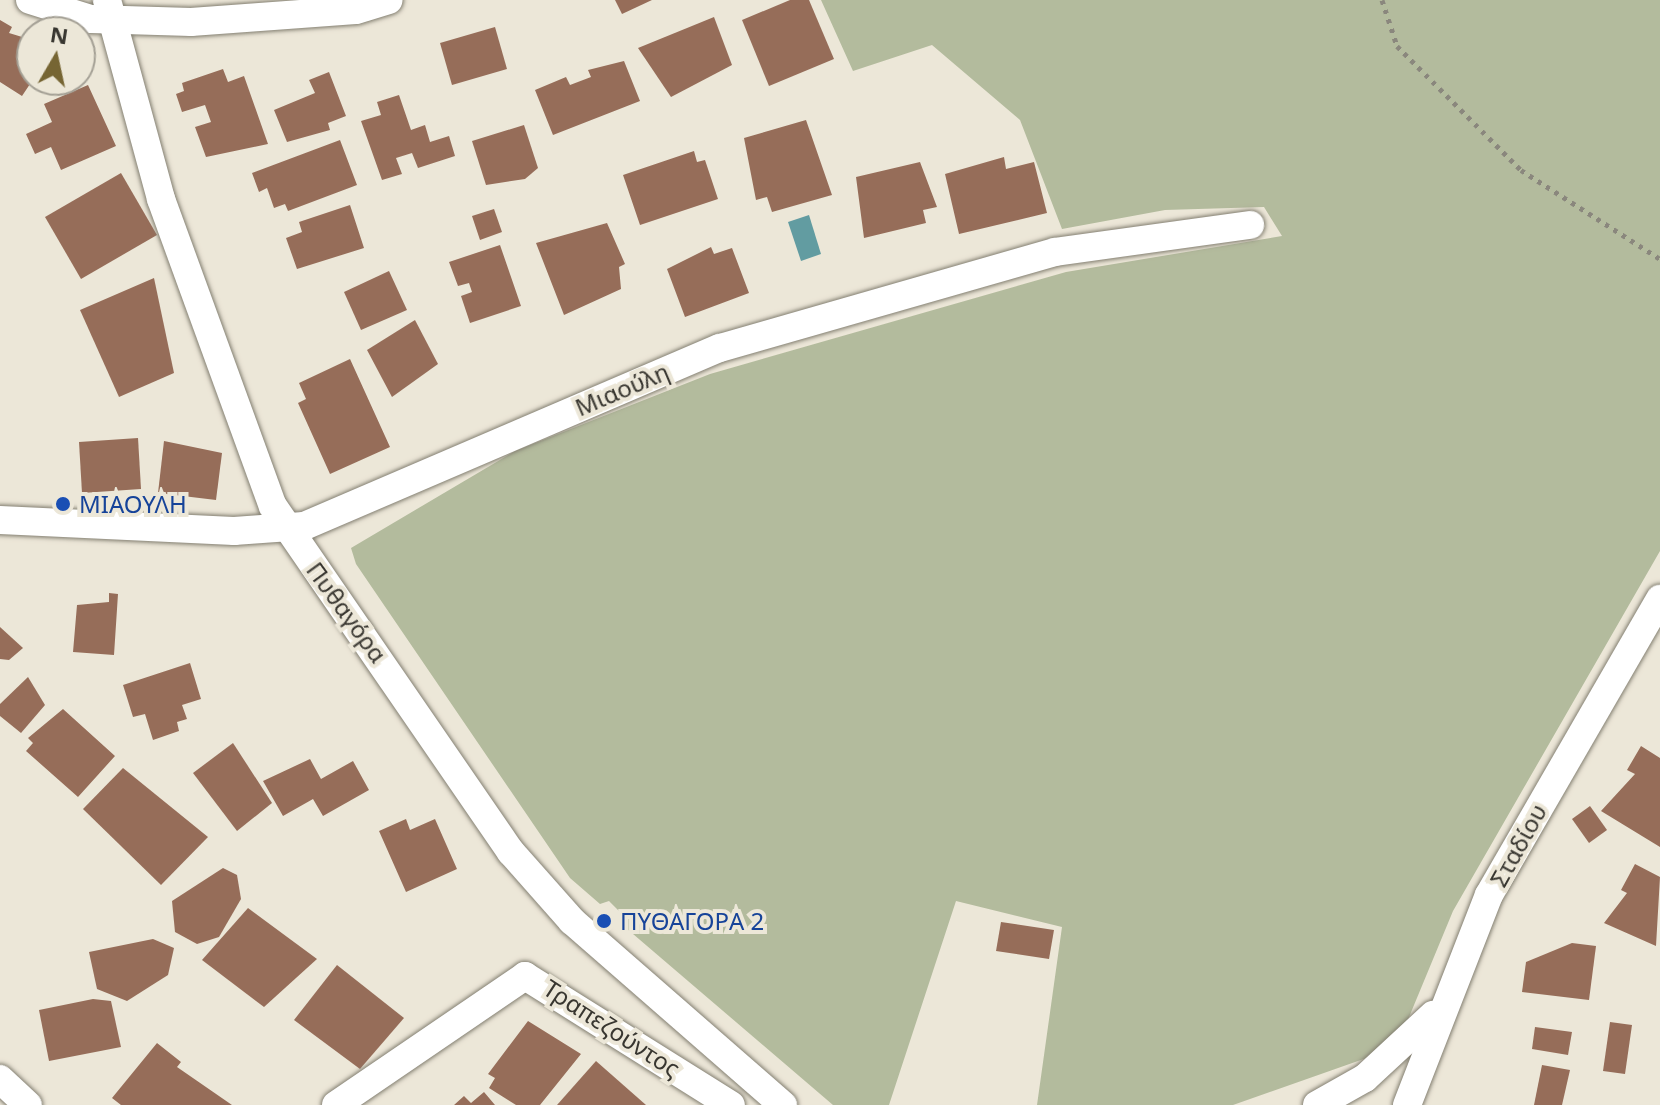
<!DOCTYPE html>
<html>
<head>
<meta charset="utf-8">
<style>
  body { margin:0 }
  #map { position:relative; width:1660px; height:1105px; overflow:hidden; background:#ece7d8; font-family:"Noto Sans",sans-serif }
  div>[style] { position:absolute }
  .green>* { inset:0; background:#b3bb9d }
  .water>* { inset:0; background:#629ca1 }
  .building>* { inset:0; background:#966d59 }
  .path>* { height:5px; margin-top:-2.5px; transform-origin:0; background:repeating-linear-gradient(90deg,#8a877d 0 4px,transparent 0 10px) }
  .roads { filter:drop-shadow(0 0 2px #837f71) drop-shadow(0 0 2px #837f71) }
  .minor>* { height:28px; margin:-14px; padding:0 14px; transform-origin:14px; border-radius:14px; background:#fff }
  .dots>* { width:22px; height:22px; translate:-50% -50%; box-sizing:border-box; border:4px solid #ece7d8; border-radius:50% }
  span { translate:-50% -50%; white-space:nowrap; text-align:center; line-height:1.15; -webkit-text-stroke:8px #ece7d8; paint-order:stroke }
  .street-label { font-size:24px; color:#383630 }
  .transit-label { font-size:24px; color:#164399 }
  .left { translate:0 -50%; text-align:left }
  .north { position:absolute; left:16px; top:16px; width:80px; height:80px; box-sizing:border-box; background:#ece7d8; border:2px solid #a4a095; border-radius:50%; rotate:9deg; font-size:22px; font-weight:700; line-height:32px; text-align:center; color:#383630 }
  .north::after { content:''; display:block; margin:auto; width:28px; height:36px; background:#766533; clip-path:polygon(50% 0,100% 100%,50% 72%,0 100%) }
</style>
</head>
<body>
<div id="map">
  <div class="green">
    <div style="clip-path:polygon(821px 0,1660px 0,1660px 551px,1453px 911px,1407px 1022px,1375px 1055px,1233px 1105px,1037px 1105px,1062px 927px,956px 901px,889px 1105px,833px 1105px,619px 922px,623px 915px,609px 901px,600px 904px,570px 878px,356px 564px,351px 548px,515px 451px,710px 374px,1066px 272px,1282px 236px,1264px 207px,1165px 210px,1062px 229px,1020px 120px,932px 45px,853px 71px)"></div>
  </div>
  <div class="water">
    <div style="clip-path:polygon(809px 215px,821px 254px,801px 261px,788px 222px)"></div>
  </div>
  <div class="building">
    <div style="clip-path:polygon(615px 0,652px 0,622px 14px)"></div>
    <div style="clip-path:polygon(790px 0,809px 0,834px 59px,769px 86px,742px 20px)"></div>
    <div style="clip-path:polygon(714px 17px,732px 65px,671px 97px,638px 48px)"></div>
    <div style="clip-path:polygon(0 20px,12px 27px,9px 33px,32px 40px,32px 81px,22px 96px,0 82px)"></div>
    <div style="clip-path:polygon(495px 27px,507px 69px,452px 85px,440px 43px)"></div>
    <div style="clip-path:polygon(624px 61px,640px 101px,553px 135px,535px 90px,566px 77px,570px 85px,591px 77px,588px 70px)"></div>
    <div style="clip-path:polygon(223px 69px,228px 82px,244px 76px,268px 144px,206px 157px,195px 127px,211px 122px,205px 105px,182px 112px,176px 94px,184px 91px,182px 83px)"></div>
    <div style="clip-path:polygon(329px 72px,346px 116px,328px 123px,330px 130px,287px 142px,274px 110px,315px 93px,309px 80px)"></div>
    <div style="clip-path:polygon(88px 85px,116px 146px,61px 170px,51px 147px,35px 154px,26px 134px,52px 122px,44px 104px)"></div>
    <div style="clip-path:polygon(399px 95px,411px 130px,425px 125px,430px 142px,449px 136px,455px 156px,418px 168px,412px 153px,396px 158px,402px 174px,382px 180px,361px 121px,381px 115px,377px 102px)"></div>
    <div style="clip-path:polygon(806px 120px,832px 195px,772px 212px,767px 197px,756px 200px,744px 138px)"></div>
    <div style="clip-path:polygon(524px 125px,538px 168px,525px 179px,486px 185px,472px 141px)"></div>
    <div style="clip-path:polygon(340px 140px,357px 185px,288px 211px,285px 204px,274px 208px,267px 188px,259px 192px,252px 173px)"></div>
    <div style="clip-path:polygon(694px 151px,697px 162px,705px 160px,718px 199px,640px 225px,623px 175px)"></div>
    <div style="clip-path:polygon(1004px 157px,1006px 169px,1034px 162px,1047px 213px,959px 234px,945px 174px)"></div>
    <div style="clip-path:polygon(920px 162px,937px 207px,923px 210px,926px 223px,864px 238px,856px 177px)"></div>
    <div style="clip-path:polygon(121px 173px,157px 235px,81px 279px,45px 217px)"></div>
    <div style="clip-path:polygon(350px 205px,364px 248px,297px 269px,286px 238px,302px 232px,299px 222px)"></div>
    <div style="clip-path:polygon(494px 209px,502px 232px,480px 240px,472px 216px)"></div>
    <div style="clip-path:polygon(607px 223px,625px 264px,619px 267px,621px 289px,564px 315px,536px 243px)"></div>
    <div style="clip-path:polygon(500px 245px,521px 306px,470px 323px,461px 296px,472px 292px,469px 283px,458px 286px,449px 262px)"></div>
    <div style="clip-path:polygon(711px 247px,714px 254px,732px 248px,749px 293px,685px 317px,667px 269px)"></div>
    <div style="clip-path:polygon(389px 271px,407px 310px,361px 330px,344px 292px)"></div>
    <div style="clip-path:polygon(154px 278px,174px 373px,119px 397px,80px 310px)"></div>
    <div style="clip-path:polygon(415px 320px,438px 364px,392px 397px,367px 350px)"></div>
    <div style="clip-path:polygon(350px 359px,390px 447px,330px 474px,298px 403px,306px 399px,299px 383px)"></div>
    <div style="clip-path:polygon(138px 438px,141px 489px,82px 493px,79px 442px)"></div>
    <div style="clip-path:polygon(164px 441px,222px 453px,216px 500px,158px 493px)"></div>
    <div style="clip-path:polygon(109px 593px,118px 594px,114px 655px,73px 652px,77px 605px,109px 602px)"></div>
    <div style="clip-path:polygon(0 627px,23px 648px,9px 660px,0 659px)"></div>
    <div style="clip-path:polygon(190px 663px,201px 699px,182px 705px,187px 719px,177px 722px,179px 731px,153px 740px,145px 714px,133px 717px,123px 685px)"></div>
    <div style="clip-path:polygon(28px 677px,45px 705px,21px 733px,0 716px,0 704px)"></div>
    <div style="clip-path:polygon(63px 709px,115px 756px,78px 797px,26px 751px,33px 743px,28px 738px)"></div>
    <div style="clip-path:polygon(233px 743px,272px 803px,237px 831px,193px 773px)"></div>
    <div style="clip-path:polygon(1641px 746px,1660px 758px,1660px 847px,1601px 811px,1635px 774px,1627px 770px)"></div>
    <div style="clip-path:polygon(310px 759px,321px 779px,353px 761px,369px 790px,323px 816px,313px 799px,283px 816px,263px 781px)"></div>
    <div style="clip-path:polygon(123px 768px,208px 837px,161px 885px,83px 809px)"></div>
    <div style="clip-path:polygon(1590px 806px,1607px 830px,1589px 843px,1572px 819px)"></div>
    <div style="clip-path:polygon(406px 819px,410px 830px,435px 819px,457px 869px,406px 892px,379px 831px)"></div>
    <div style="clip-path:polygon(1635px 864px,1660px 877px,1656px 946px,1604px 923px,1627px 893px,1621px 890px)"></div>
    <div style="clip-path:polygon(223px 868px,237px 875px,241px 899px,219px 937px,197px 944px,175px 932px,172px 901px)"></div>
    <div style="clip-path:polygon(248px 908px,317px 959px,264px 1007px,202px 960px)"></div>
    <div style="clip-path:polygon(1001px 922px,1054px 930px,1049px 959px,996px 951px)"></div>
    <div style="clip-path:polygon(153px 939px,174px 948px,168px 975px,127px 1001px,97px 989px,89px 952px)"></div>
    <div style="clip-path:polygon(1572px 943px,1596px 946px,1589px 1000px,1522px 992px,1526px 962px)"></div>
    <div style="clip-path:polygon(337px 965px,404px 1018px,360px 1069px,294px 1020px)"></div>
    <div style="clip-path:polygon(93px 999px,111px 1001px,121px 1047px,49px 1061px,39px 1010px)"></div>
    <div style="clip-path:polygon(528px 1021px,581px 1054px,540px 1105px,516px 1105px,489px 1088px,495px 1078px,488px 1074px)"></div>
    <div style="clip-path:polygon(1610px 1022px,1632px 1025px,1625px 1074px,1603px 1071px)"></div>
    <div style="clip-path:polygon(1535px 1027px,1572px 1032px,1568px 1055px,1532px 1049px)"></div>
    <div style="clip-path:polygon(157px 1043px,181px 1062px,177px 1067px,232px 1105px,121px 1105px,112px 1098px)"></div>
    <div style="clip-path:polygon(596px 1061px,646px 1105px,557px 1105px)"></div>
    <div style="clip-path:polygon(1542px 1065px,1570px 1070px,1562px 1105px,1534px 1105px)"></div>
    <div style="clip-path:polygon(484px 1092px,495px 1105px,454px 1105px,464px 1096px,471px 1103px)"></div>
  </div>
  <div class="path">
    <div style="left:1382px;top:0;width:48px;rotate:71.9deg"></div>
    <div style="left:1397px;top:46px;width:175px;rotate:45deg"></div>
    <div style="left:1521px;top:170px;width:165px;rotate:32.6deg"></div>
  </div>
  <div class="roads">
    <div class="minor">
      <div style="left:30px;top:0;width:64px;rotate:17.3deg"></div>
      <div style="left:91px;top:19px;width:100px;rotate:1.7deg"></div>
      <div style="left:191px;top:22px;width:165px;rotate:-4.2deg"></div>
      <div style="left:356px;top:10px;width:34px;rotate:-17deg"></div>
      <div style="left:107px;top:0;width:206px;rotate:74.8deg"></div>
      <div style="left:161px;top:199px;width:327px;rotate:70deg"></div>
      <div style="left:273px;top:506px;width:420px;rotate:55.5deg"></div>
      <div style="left:511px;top:852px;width:92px;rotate:48.5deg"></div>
      <div style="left:572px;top:921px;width:280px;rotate:41.1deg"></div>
      <div style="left:0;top:520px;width:234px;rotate:2.7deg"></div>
      <div style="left:234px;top:531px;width:70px;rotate:-4.1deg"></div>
      <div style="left:304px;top:526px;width:452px;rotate:-23.2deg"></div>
      <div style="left:720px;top:348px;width:348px;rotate:-16deg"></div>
      <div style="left:1055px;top:252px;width:197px;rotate:-7.9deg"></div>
      <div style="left:0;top:1079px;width:38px;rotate:43deg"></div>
      <div style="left:336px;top:1105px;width:229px;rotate:-34.3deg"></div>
      <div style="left:525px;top:976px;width:243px;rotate:32.1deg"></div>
      <div style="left:1317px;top:1105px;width:55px;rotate:-29.4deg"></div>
      <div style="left:1365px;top:1078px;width:93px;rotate:-42.8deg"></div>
      <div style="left:1407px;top:1105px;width:225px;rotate:-68.7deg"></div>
      <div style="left:1489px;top:895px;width:342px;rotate:-60deg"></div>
    </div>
  </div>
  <div class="dots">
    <div style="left:63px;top:504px;background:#1a4fb4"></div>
    <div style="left:604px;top:921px;background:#1a4fb4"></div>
  </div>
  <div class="street-label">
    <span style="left:622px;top:389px;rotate:-23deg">Μιαούλη</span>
    <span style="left:347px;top:612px;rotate:54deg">Πυθαγόρα</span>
    <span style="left:1518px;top:845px;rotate:-61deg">Σταδίου</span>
    <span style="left:612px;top:1028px;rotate:33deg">Τραπεζούντος</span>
  </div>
  <div class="transit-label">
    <span class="left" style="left:79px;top:504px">ΜΙΑΟΥΛΗ</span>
    <span class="left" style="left:620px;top:921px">ΠΥΘΑΓΟΡΑ 2</span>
  </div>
  <div class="north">N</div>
</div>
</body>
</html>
